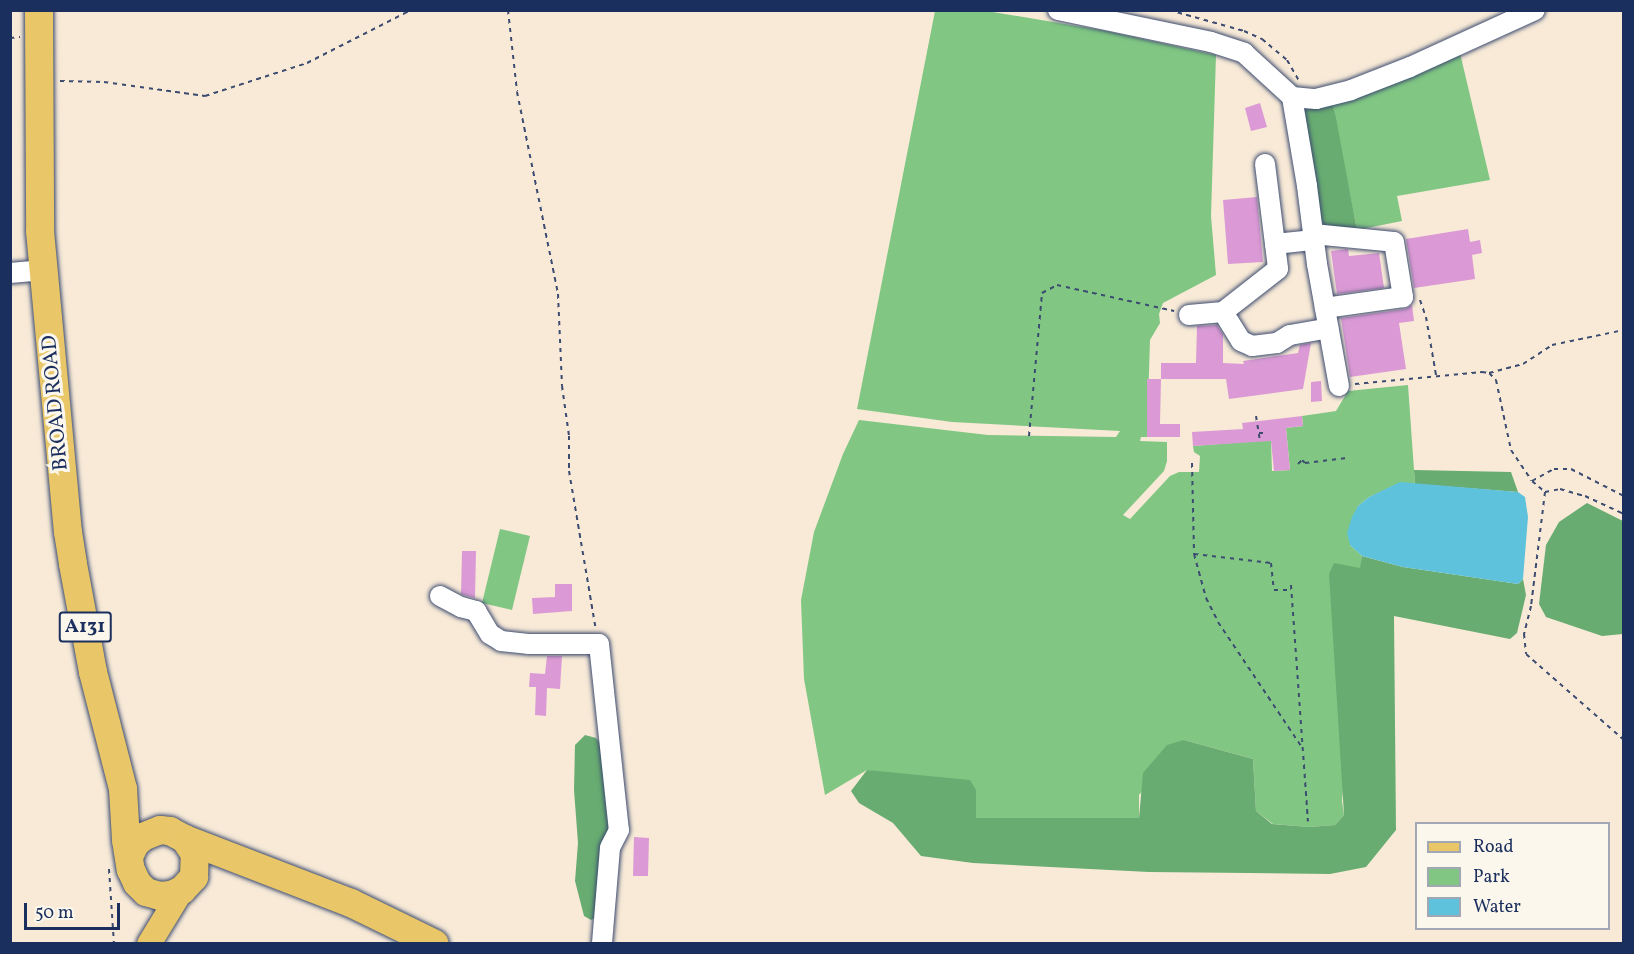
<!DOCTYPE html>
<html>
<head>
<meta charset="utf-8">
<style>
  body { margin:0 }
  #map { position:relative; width:1634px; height:954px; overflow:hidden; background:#f8ead7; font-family:Vollkorn,serif }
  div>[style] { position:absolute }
  .green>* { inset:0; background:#81c783 }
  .forest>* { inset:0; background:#68ac71 }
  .water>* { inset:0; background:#5ec2dc }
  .building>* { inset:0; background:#db9ad5 }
  .path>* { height:2px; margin-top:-1px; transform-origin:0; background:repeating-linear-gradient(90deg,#3c4b70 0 4.5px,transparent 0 9px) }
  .roads { filter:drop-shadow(0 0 2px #3c4b70) drop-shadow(0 0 2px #3c4b70) }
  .minor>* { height:20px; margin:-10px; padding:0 10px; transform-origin:10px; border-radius:10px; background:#fff }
  .major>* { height:24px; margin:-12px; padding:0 12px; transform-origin:12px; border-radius:12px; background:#e9c769 }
  .highway>* { height:28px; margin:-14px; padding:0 14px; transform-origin:14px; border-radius:14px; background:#e9c769 }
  span { translate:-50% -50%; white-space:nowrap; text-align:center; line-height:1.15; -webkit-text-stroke:6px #fbf7ec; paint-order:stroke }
  .shield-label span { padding:2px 4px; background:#fbf7ec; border:2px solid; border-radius:4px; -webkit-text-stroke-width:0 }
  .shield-label { font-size:20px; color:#1b2f5e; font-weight:700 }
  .street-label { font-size:21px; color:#1b2f5e }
  .frame { position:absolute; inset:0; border:12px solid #1b2f5e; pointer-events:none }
  .legend { position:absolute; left:1415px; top:822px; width:195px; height:108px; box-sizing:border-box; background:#fbf7ec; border:2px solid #a1a7b3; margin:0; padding:8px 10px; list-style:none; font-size:18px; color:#1b2f5e }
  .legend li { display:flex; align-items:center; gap:12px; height:30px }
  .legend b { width:30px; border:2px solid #a1a7b3 }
  .scale { position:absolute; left:24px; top:903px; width:96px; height:27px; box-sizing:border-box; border:3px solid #1b2f5e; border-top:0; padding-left:8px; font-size:18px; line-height:21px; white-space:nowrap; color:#1b2f5e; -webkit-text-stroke:4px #fbf7ec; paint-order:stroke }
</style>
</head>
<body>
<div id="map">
  <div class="green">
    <div style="clip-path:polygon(935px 11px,987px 11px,1106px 31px,1216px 55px,1211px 216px,1216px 275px,1163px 303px,1159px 314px,1160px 323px,1150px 340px,1147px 437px,1141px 437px,1140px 441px,1167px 442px,1167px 461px,1164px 471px,1123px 515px,1130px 519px,1170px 476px,1179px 472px,1199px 472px,1200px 456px,1194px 452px,1193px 446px,1271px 440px,1272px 471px,1290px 470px,1286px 428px,1303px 426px,1302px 416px,1336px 411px,1348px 391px,1408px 385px,1415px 484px,1400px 483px,1369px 497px,1358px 506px,1350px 545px,1362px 556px,1342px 801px,1344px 815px,1335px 825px,1309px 827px,1273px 824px,1256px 811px,1253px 759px,1184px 740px,1139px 795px,1139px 818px,976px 818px,976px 790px,867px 770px,825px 795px,804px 679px,801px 600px,814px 532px,843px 454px,859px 420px,988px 435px,1116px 437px,1120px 431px,952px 422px,857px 409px)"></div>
    <div style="clip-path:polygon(1460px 53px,1490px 180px,1397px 196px,1402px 221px,1357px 230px,1332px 103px)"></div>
    <div style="clip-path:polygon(500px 529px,530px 536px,512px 610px,482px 603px)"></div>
  </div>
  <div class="forest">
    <div style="clip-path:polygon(1332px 103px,1336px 118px,1357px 230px,1324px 225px,1316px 210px,1302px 110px)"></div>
    <div style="clip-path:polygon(1414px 470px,1511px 472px,1518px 492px,1415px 484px)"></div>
    <div style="clip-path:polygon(1587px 503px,1623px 521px,1623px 634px,1602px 636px,1546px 617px,1539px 604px,1546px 545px,1559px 522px)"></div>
    <div style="clip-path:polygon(1362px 556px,1403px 567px,1491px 580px,1518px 584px,1523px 579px,1526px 595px,1517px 633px,1510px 639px,1394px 616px,1396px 830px,1366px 867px,1330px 874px,1149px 872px,973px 863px,921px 856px,893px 823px,859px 803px,851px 791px,867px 770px,970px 780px,976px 790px,976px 818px,1139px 818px,1143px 773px,1167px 745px,1184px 740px,1253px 759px,1256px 811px,1272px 824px,1309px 827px,1335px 825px,1344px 815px,1329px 574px,1334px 563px,1360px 568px)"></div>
    <div style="clip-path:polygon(585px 735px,596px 738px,604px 748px,611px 834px,599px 916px,591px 920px,584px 916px,575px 881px,578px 843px,574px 790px,575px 745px)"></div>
  </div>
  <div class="water">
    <div style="clip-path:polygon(1400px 482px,1518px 492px,1525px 497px,1528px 517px,1523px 579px,1518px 584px,1491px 580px,1403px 567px,1362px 556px,1350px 545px,1347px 533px,1352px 517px,1358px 506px,1369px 497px)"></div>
  </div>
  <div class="building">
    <div style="clip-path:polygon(1260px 103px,1267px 127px,1251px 131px,1245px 108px)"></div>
    <div style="clip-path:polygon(1257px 197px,1263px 262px,1228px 264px,1223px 200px)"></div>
    <div style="clip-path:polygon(1468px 229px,1470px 242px,1480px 240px,1482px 253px,1472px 255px,1475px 279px,1414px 288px,1406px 239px)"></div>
    <div style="clip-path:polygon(1348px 249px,1349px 256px,1379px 253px,1384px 288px,1337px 294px,1331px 251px)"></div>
    <div style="clip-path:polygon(1412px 305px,1414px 321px,1399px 323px,1406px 369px,1350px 377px,1341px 318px,1405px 309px)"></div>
    <div style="clip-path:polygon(1217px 325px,1223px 334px,1223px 363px,1244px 364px,1243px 361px,1298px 353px,1300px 345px,1311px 343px,1303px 389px,1229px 399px,1226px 379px,1161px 379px,1161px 363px,1196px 363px,1197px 326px)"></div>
    <div style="clip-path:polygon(1147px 379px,1161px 379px,1160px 424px,1180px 424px,1180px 437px,1147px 437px)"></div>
    <div style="clip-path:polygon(1321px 381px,1322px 401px,1311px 402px,1311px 382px)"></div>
    <div style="clip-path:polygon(1302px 416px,1303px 426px,1286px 428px,1290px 470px,1274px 471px,1271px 441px,1193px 446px,1192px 432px,1243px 429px,1242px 423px)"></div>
    <div style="clip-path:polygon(462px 551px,476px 551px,475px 598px,461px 594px)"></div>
    <div style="clip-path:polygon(555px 584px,572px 584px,572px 611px,533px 614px,532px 598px,555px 597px)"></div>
    <div style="clip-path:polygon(547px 656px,562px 656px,560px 689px,547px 688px,546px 716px,535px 715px,536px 687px,529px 687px,530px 673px,545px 674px)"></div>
    <div style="clip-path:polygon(634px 837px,649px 838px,648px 876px,633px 876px)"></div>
  </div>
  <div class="path">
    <div style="left:508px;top:10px;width:82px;rotate:83.7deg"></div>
    <div style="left:517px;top:92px;width:206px;rotate:78.5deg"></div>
    <div style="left:558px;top:294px;width:92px;rotate:87.5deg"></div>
    <div style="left:562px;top:386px;width:50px;rotate:82deg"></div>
    <div style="left:569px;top:436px;width:35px;rotate:90deg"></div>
    <div style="left:569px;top:471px;width:161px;rotate:80.4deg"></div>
    <div style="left:1169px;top:10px;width:78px;rotate:15.6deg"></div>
    <div style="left:1244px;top:31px;width:20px;rotate:24deg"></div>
    <div style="left:1262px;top:39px;width:33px;rotate:40deg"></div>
    <div style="left:1287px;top:60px;width:24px;rotate:60deg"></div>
    <div style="left:10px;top:38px;width:10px;rotate:-6deg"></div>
    <div style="left:60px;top:81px;width:44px;rotate:1.3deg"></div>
    <div style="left:104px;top:82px;width:102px;rotate:7.9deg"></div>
    <div style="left:205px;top:96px;width:107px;rotate:-17.9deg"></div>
    <div style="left:307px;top:63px;width:117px;rotate:-27deg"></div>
    <div style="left:1420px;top:300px;width:18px;rotate:71deg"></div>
    <div style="left:1426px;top:317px;width:59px;rotate:80.2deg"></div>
    <div style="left:1489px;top:373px;width:35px;rotate:-15deg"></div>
    <div style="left:1523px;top:364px;width:35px;rotate:-33deg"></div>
    <div style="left:1552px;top:345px;width:74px;rotate:-11.8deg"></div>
    <div style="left:1355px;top:384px;width:128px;rotate:-5.4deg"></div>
    <div style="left:1482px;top:372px;width:7px;rotate:8deg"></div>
    <div style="left:1489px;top:373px;width:10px;rotate:45deg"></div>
    <div style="left:1496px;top:380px;width:72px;rotate:77.9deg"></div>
    <div style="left:1511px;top:450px;width:37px;rotate:56deg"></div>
    <div style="left:1532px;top:481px;width:17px;rotate:40deg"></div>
    <div style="left:1545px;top:492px;width:115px;rotate:97deg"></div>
    <div style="left:1531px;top:606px;width:29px;rotate:104deg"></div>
    <div style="left:1524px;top:634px;width:20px;rotate:84deg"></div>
    <div style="left:1526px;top:654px;width:130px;rotate:41.3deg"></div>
    <div style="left:1256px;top:416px;width:25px;rotate:81deg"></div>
    <div style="left:1259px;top:433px;width:7px"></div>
    <div style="left:1029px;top:436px;width:144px;rotate:-84.8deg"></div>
    <div style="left:1042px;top:293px;width:17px;rotate:-28deg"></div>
    <div style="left:1057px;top:285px;width:120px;rotate:12.5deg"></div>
    <div style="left:1192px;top:463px;width:91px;rotate:88.7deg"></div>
    <div style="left:1194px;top:554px;width:78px;rotate:6.7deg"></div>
    <div style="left:1271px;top:563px;width:27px;rotate:84deg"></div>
    <div style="left:1274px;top:590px;width:18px"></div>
    <div style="left:1298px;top:464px;width:6px;rotate:-45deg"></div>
    <div style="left:1302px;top:460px;width:4px;rotate:45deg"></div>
    <div style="left:1305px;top:463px;width:42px;rotate:-6.8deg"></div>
    <div style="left:1532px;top:481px;width:25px;rotate:-29deg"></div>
    <div style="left:1554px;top:469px;width:17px"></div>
    <div style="left:1571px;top:469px;width:59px;rotate:27deg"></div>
    <div style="left:1545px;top:492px;width:15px;rotate:-11deg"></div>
    <div style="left:1560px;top:489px;width:26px;rotate:16deg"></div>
    <div style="left:1585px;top:496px;width:43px;rotate:24.8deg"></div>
    <div style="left:1194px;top:554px;width:46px;rotate:74.7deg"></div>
    <div style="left:1206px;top:598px;width:27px;rotate:63deg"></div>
    <div style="left:1218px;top:622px;width:149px;rotate:56.2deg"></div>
    <div style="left:1291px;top:585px;width:237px;rotate:85.9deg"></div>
    <div style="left:109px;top:869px;width:75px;rotate:86.2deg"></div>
  </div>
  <div class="roads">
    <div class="minor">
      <div style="left:1058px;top:10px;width:156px;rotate:11.8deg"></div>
      <div style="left:1211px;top:42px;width:35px;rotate:18deg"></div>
      <div style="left:1244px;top:53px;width:65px;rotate:42.5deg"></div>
      <div style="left:1292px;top:97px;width:24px;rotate:5deg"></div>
      <div style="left:1316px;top:99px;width:36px;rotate:-14deg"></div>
      <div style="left:1351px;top:90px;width:63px;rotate:-21.3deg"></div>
      <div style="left:1410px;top:67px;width:137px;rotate:-24.5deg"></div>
      <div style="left:1292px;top:97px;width:90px;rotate:80.4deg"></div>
      <div style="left:1307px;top:186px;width:79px;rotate:82.7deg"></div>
      <div style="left:1317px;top:264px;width:124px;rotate:79.8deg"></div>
      <div style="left:1265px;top:164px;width:81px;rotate:82.9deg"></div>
      <div style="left:1275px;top:244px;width:39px;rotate:-6deg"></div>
      <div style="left:1313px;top:234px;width:81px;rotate:5.6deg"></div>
      <div style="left:1394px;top:242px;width:56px;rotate:80.7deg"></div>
      <div style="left:1403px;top:297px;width:79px;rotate:172deg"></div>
      <div style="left:1275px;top:244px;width:25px;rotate:83deg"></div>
      <div style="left:1278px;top:269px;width:70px;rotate:142deg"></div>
      <div style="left:1223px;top:312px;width:34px;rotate:58deg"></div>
      <div style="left:1241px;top:341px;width:12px;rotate:24deg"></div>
      <div style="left:1252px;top:346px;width:25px;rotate:-7deg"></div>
      <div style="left:1277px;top:343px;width:15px;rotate:-32deg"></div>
      <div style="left:1290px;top:335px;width:39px;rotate:-10deg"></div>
      <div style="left:10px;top:273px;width:34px;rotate:-5deg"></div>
      <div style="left:1189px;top:315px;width:34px;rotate:-5deg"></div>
      <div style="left:440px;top:596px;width:24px;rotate:28deg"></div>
      <div style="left:461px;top:607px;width:16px;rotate:15deg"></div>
      <div style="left:476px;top:611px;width:27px;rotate:59deg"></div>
      <div style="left:490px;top:634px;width:13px;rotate:32deg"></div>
      <div style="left:501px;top:641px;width:27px;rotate:6deg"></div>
      <div style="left:528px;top:644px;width:71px"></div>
      <div style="left:599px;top:644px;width:187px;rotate:83.9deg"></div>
      <div style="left:619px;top:830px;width:20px;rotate:117deg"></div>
      <div style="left:610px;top:848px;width:96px;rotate:94.8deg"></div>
    </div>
    <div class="major">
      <div style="left:149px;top:944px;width:63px;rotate:-58.6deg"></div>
    </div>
    <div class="highway">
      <div style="left:39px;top:10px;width:221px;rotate:89.7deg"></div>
      <div style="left:40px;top:231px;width:302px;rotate:84.7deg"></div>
      <div style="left:68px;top:532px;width:32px;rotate:81deg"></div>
      <div style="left:73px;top:564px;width:110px;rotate:79.5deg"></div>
      <div style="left:93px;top:672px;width:121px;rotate:75.6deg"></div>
      <div style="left:123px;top:789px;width:51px;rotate:86.6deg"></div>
      <div style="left:126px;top:840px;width:30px;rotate:81deg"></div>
      <div style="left:131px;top:870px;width:14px;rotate:65deg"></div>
      <div style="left:137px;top:883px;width:13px;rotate:45deg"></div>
      <div style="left:146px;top:892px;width:15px;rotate:16deg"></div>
      <div style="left:160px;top:896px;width:11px;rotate:-5deg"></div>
      <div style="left:171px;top:895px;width:12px;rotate:-24deg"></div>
      <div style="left:182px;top:890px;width:18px;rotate:-47deg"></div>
      <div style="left:194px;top:877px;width:23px;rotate:-88deg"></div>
      <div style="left:195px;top:854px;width:18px;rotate:-124deg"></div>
      <div style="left:185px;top:839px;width:17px;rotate:-152deg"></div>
      <div style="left:170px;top:831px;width:10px;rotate:-174deg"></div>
      <div style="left:160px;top:830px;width:18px;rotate:158deg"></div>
      <div style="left:143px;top:837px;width:11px;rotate:139deg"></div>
      <div style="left:135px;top:844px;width:14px;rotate:115deg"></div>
      <div style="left:185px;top:839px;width:178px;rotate:21.1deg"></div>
      <div style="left:351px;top:903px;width:93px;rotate:26deg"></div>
    </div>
  </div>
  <div class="shield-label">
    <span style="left:85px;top:627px">A131</span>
  </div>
  <div class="street-label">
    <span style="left:56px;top:403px;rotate:-95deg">BROAD ROAD</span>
  </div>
  <div class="frame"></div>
  <ul class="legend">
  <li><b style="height:8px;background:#e9c769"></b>Road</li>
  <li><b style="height:16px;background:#81c783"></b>Park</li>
  <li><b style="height:16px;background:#5ec2dc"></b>Water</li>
  </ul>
  <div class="scale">50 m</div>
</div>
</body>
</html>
